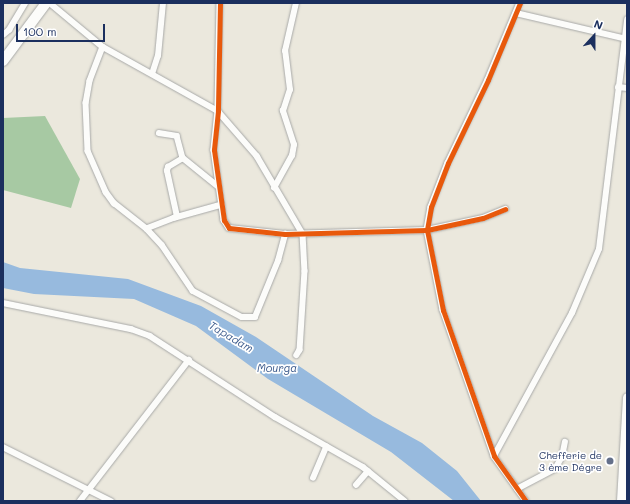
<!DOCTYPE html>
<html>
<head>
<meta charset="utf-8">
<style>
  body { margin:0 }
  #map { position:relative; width:630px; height:504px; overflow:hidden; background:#ebe8dd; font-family:Mali,sans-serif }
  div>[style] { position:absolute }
  .forest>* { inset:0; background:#a7c9a3 }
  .water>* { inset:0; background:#97bade }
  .roads { filter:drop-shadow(0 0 1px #a8a9a8) drop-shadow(0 0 1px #a8a9a8) }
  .street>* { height:5.5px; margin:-2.75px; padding:0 2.75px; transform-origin:2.75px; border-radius:2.75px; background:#fcfcfa }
  .primary>* { height:9px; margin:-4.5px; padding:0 4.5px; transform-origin:4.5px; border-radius:4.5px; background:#fcfcfa }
  .highway>* { height:10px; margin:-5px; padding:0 5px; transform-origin:5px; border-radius:5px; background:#fcfcfa }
  .cycleway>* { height:5px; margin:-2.5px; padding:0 2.5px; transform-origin:2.5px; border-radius:2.5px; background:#e8590c }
  .dots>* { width:11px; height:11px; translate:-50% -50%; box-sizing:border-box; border:2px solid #fff; border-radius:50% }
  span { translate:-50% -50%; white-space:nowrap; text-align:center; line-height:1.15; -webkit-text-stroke:3.5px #fff; paint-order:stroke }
  .poi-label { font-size:10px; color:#1b2f5e }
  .right { translate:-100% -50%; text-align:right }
  .water-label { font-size:11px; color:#3a598b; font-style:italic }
  .frame { position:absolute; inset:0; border:4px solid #1b2f5e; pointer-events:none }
  .north { position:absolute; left:574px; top:16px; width:40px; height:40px; -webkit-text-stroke:3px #fff; paint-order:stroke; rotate:21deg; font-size:11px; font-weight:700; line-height:16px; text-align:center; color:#1b2f5e }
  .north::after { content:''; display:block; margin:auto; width:14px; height:18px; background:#1b2f5e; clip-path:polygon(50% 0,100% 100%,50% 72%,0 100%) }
  .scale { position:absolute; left:16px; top:24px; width:89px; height:18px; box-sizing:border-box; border:2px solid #1b2f5e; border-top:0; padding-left:5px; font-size:12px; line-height:14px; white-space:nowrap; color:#1b2f5e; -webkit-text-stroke:3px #fff; paint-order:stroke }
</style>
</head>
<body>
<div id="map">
  <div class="forest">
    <div style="clip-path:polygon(45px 116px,80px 179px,71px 208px,3px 190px,3px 118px)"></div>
  </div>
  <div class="water">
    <div style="clip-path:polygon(3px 262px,20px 268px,128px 279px,201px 306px,256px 337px,373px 416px,422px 443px,457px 471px,481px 501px,454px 501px,391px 452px,268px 379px,196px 326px,134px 299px,34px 294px,3px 288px)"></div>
  </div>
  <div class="roads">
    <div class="street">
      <div style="left:50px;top:3px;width:69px;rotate:39.7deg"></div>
      <div style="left:103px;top:47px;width:132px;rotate:29.1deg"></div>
      <div style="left:218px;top:111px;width:60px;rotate:49.1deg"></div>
      <div style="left:257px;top:156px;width:91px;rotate:59.5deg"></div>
      <div style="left:303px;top:234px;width:37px;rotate:87deg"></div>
      <div style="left:305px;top:271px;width:79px;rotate:93.6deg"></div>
      <div style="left:300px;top:350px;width:6px;rotate:121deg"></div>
      <div style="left:220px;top:3px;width:108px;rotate:91.1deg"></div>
      <div style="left:218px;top:111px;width:39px;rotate:96deg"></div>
      <div style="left:214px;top:150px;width:71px;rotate:81.9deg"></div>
      <div style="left:224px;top:220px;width:9px;rotate:58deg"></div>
      <div style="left:229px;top:228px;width:56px;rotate:6.1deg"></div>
      <div style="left:285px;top:234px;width:142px;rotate:-1.6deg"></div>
      <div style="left:427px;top:230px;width:57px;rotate:-12.1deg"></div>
      <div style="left:483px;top:218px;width:24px;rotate:-22deg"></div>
      <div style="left:520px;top:3px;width:83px;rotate:112.6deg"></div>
      <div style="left:488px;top:80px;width:92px;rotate:115.7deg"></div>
      <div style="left:448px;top:163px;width:47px;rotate:111.1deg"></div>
      <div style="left:431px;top:207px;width:23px;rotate:100deg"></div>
      <div style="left:427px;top:230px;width:82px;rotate:78.7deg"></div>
      <div style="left:443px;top:310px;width:155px;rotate:70.7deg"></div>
      <div style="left:494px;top:456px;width:55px;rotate:54.6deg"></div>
      <div style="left:516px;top:13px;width:114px;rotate:13.2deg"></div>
      <div style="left:3px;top:35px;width:8px;rotate:-40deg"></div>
      <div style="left:9px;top:30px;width:31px;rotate:-59deg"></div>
      <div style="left:103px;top:47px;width:36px;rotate:111deg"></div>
      <div style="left:90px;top:81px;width:22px;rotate:100deg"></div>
      <div style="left:86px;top:103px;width:48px;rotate:87.6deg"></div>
      <div style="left:88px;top:151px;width:45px;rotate:66.3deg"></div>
      <div style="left:106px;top:192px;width:14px;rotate:54deg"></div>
      <div style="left:114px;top:203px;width:42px;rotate:38.2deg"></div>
      <div style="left:152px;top:74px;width:19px;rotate:-72deg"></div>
      <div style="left:158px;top:56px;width:53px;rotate:-84.6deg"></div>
      <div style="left:618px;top:87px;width:9px;rotate:6deg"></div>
      <div style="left:159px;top:133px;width:18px;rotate:9deg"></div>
      <div style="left:177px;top:136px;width:23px;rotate:75deg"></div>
      <div style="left:183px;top:158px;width:46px;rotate:38.9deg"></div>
      <div style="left:274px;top:188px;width:37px;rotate:-61deg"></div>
      <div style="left:292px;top:156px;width:11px;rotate:-80deg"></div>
      <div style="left:294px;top:145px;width:36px;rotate:-108deg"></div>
      <div style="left:283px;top:111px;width:22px;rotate:-72deg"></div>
      <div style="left:290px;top:90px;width:39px;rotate:-97deg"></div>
      <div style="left:285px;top:51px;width:49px;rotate:-77.1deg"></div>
      <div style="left:222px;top:205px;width:49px;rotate:164.5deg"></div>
      <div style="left:175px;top:218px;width:30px;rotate:159deg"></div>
      <div style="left:147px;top:229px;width:22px;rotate:47deg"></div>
      <div style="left:162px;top:245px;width:55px;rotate:56deg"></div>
      <div style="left:193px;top:291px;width:55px;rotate:28deg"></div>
      <div style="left:242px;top:317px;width:13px"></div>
      <div style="left:255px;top:317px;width:61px;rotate:-67.7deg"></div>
      <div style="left:278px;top:261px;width:28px;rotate:-75deg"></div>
      <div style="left:177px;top:217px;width:47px;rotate:-102.3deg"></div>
      <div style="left:167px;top:171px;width:4px;rotate:-76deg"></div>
      <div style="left:168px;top:167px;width:17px;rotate:-31deg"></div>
      <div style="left:3px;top:303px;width:131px;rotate:11.5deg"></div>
      <div style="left:131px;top:329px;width:20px;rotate:20deg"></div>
      <div style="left:150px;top:336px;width:149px;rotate:32.9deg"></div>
      <div style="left:275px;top:417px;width:101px;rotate:29.6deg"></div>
      <div style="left:363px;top:467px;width:54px;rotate:39deg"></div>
      <div style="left:3px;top:447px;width:121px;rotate:26.6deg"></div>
      <div style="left:494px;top:456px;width:163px;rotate:-61.4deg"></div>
      <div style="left:572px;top:313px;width:69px;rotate:-67.1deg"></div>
      <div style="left:599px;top:249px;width:231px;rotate:-83deg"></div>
      <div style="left:313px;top:478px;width:34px;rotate:-67deg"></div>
      <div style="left:356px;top:485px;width:18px;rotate:-49deg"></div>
      <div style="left:517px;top:489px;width:43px;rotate:-27.8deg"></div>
      <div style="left:555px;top:469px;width:14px;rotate:-60deg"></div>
      <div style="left:562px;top:457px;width:15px;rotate:-79deg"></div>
      <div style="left:80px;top:501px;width:178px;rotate:-52.3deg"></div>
    </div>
    <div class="primary">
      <div style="left:621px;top:501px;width:104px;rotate:-86.7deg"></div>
    </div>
    <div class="highway">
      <div style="left:3px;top:61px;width:72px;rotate:-53.4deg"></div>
    </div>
  </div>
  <div class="cycleway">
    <div style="left:220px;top:3px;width:108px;rotate:91.1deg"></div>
    <div style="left:218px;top:111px;width:39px;rotate:96deg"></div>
    <div style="left:214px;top:150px;width:71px;rotate:81.9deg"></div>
    <div style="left:224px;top:220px;width:9px;rotate:58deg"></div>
    <div style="left:229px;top:228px;width:56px;rotate:6.1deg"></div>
    <div style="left:285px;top:234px;width:142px;rotate:-1.6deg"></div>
    <div style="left:427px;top:230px;width:57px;rotate:-12.1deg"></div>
    <div style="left:483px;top:218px;width:24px;rotate:-22deg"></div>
    <div style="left:520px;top:3px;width:83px;rotate:112.6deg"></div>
    <div style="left:488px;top:80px;width:92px;rotate:115.7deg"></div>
    <div style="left:448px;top:163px;width:47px;rotate:111.1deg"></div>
    <div style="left:431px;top:207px;width:23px;rotate:100deg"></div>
    <div style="left:427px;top:230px;width:82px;rotate:78.7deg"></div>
    <div style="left:443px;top:310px;width:155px;rotate:70.7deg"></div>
    <div style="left:494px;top:456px;width:55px;rotate:54.6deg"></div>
  </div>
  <div class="dots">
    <div style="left:610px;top:461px;background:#64708a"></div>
  </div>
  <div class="poi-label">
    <span class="right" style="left:602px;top:461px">Chefferie de<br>3 ème Dégre</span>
  </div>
  <div class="water-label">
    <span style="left:231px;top:337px;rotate:31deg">Tapadam</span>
    <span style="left:277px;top:368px">Mourga</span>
  </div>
  <div class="frame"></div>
  <div class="north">N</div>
  <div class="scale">100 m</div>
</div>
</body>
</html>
